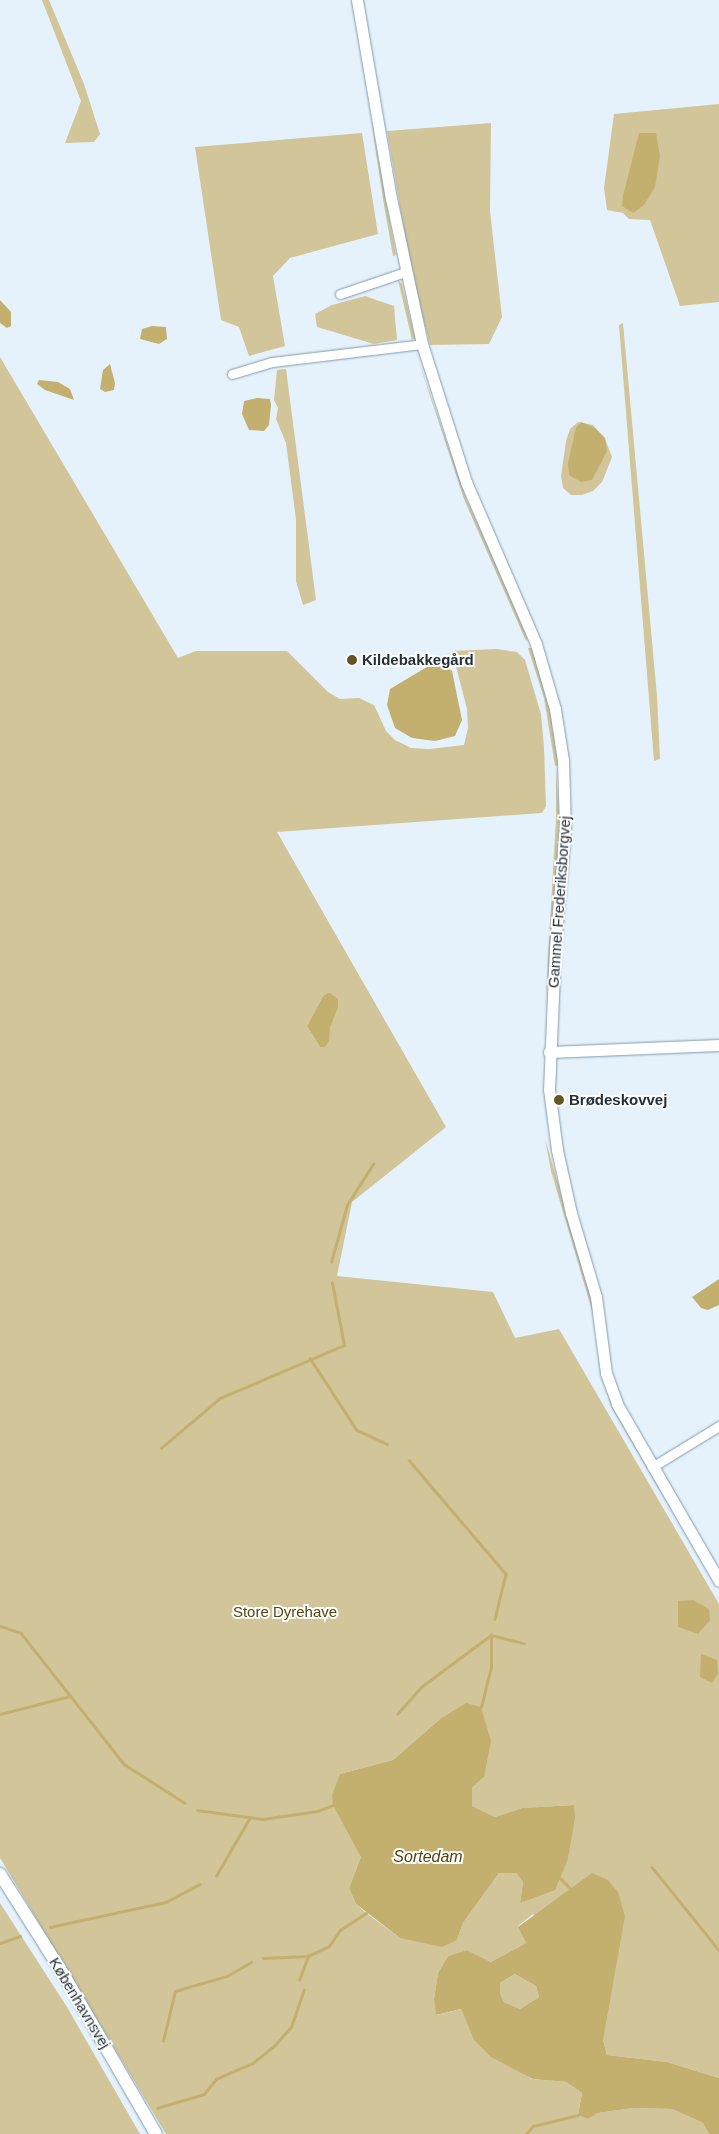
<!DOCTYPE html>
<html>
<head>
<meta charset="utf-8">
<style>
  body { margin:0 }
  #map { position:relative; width:719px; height:2134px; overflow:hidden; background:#e6f2fb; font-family:Arial,sans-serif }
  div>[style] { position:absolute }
  .green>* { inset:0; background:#d2c599 }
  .water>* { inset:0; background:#c3b06f }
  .stream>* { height:2.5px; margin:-1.25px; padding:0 1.25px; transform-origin:1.25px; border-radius:1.25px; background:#c3b06f }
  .roads { filter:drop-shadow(0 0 1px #7f9bb0) drop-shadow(0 0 1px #7f9bb0) }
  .minor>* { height:9px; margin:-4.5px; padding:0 4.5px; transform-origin:4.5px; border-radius:4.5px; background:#fff }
  .tertiary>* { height:11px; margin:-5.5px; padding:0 5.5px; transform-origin:5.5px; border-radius:5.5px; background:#fff }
  .secondary>* { height:12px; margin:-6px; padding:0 6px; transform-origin:6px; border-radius:6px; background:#fff }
  .dots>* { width:14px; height:14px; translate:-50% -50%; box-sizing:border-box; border:2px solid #fdfdfd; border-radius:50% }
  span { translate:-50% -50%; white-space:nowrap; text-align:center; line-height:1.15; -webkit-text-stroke:4px #fdfdfd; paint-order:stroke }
  .poi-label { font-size:15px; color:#243038; font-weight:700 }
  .left { translate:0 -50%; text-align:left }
  .street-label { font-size:15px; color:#243038 }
  .park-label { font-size:15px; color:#544713 }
  .water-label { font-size:16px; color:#524410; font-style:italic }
</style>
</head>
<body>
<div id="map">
  <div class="green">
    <div style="clip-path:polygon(42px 0,49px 0,84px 84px,100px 134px,94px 142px,65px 143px,81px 101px)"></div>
    <div style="clip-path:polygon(719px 104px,719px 302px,680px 306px,650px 220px,629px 219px,623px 213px,607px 210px,604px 188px,614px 114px)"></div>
    <div style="clip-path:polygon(371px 119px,396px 255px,393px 256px,384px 205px)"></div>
    <div style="clip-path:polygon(491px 123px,490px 211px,502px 317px,489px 344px,430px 345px,411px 271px,387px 131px)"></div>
    <div style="clip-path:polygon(362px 133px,378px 234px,290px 258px,273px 276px,285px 346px,249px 356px,239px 327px,221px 320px,195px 147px)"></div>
    <div style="clip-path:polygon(398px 280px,402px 284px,415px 338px,412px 340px)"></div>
    <div style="clip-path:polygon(365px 296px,394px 306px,397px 340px,374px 344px,317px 327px,315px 314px,332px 305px)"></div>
    <div style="clip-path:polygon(623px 323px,657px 696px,660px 759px,654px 761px,619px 325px)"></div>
    <div style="clip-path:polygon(415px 350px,466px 498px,528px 636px,526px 641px,464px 499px)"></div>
    <div style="clip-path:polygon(evenodd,0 357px,178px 658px,196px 651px,287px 651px,328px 692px,340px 699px,359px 698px,374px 705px,386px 731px,395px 740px,411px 748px,429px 749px,464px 745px,468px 728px,467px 709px,452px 651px,497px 649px,517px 652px,525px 660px,541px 714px,544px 747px,546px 806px,542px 813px,277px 832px,446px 1127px,352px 1202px,337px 1276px,493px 1292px,515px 1338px,559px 1329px,719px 1604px,719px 2078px,667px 2062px,607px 2055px,603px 2040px,533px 1914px,518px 1926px,526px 1943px,491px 1962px,467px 1950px,448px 1956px,438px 1973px,434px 1999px,437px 2015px,461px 2009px,474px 2039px,532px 2079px,566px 2082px,582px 2093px,578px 2115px,588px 2119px,598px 2113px,633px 2108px,672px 2109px,703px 2123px,709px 2134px,166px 2134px,0 1858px,0 357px,329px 992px,338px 1008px,320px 1047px,307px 1026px,323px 996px,329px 992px,0 357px,440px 1719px,484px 1777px,472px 1788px,472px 1806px,495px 1817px,522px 1808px,574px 1805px,568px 1859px,520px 1903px,523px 1882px,516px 1873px,499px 1873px,463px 1923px,457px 1940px,400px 1938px,366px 1913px,356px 1904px,349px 1888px,361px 1857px,340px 1774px,393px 1760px,440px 1719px)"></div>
    <div style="clip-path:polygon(286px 369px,316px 600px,303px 605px,296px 581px,296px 520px,286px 443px,276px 419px,278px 408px,274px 400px,277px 370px)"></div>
    <div style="clip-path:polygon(578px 422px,593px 425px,605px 439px,612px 457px,602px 482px,593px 491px,582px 495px,571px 495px,563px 488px,561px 476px,566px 441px,570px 429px)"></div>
    <div style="clip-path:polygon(528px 648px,532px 648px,551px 713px,558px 765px,555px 766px,544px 698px)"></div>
    <div style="clip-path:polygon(556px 769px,560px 827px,545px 1012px,556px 818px)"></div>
    <div style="clip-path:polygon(545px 1139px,591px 1295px,594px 1317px,551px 1171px)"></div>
    <div style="clip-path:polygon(598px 1361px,613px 1407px,677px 1521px,611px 1406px)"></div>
    <div style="clip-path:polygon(0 1903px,67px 2007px,140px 2134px,0 2134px)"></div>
    <div style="clip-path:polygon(515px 1974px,536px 1986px,539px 1997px,520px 2009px,504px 2002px,500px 1993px,500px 1983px)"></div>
  </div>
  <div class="water">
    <div style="clip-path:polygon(639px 133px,656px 133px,660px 156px,655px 187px,644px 205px,633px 213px,622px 206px,623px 196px)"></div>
    <div style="clip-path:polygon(0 300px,11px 312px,11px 326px,7px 328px,0 323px)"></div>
    <div style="clip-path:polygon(152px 326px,166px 327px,167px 339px,159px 344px,140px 339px,142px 329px)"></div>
    <div style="clip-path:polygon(110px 364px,115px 383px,114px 390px,105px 392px,100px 389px,103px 370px)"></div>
    <div style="clip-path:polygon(39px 380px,58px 382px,70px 389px,74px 400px,45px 390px,37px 384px)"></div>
    <div style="clip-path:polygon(257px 398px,270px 399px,271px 405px,269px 425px,264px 431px,249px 430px,242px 414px,244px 401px)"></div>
    <div style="clip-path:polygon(581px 422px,595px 428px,605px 438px,607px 451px,592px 480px,581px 482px,569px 475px,568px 463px,576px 428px)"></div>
    <div style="clip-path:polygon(437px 661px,452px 671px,462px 720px,455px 736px,435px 741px,412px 738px,395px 728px,387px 705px,390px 689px)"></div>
    <div style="clip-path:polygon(329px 992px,338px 999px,338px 1008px,330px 1027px,329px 1041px,325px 1047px,320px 1047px,307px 1026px,323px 996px)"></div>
    <div style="clip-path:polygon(719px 1279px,719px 1305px,708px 1310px,701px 1308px,692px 1297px)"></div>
    <div style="clip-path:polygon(693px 1600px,709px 1609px,710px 1620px,698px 1634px,678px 1627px,678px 1601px)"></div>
    <div style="clip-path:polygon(701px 1654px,717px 1660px,718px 1674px,712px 1683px,700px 1677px)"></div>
    <div style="clip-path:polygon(466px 1703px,481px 1707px,491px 1741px,484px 1777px,472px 1788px,472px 1806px,495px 1817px,522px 1808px,574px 1805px,575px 1818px,568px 1859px,555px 1890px,520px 1903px,523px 1882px,516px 1873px,499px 1873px,463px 1923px,457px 1940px,442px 1947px,400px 1938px,356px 1904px,349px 1888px,361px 1857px,333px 1805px,332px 1795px,340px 1774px,393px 1760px,440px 1719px)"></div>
    <div style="clip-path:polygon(evenodd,592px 1873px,608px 1880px,618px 1892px,625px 1916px,603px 2040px,607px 2055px,667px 2062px,719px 2078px,719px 2134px,709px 2134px,703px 2123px,672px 2109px,633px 2108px,598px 2113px,588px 2119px,578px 2115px,582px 2093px,566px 2082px,533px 2079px,491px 2057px,474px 2040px,461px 2009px,436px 2015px,434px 1999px,438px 1973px,448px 1956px,467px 1950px,491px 1962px,526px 1943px,518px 1927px,592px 1873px,515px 1974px,536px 1986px,539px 1997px,520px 2009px,504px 2002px,500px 1993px,500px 1983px,515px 1974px)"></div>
  </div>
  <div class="stream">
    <div style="left:331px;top:1262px;width:59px;rotate:-74.3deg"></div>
    <div style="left:347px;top:1205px;width:49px;rotate:-57.6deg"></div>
    <div style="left:310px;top:1358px;width:86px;rotate:56.9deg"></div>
    <div style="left:357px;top:1430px;width:33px;rotate:25deg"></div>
    <div style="left:161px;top:1448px;width:77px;rotate:-40.3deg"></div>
    <div style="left:220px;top:1398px;width:135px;rotate:-23.1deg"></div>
    <div style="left:344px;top:1345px;width:63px;rotate:-101deg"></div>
    <div style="left:409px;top:1460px;width:150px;rotate:49.6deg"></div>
    <div style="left:506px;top:1574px;width:46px;rotate:103.7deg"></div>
    <div style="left:0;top:1626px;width:22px;rotate:18deg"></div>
    <div style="left:21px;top:1633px;width:167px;rotate:51.8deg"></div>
    <div style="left:124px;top:1764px;width:72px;rotate:32.6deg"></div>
    <div style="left:491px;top:1635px;width:34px;rotate:14deg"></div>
    <div style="left:481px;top:1707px;width:41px;rotate:-76deg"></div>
    <div style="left:491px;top:1667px;width:32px;rotate:-90deg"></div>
    <div style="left:0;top:1714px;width:72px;rotate:-14.4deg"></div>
    <div style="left:397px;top:1714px;width:36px;rotate:-48deg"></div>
    <div style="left:421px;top:1687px;width:87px;rotate:-36.6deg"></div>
    <div style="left:197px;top:1810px;width:67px;rotate:7.8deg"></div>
    <div style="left:263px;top:1819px;width:56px;rotate:-8.3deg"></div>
    <div style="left:318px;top:1811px;width:16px;rotate:-22deg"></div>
    <div style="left:652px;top:1867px;width:107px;rotate:51.1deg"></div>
    <div style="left:216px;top:1876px;width:66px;rotate:-59.9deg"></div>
    <div style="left:559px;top:1877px;width:17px;rotate:45deg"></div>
    <div style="left:50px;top:1927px;width:119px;rotate:-12.2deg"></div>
    <div style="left:166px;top:1902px;width:38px;rotate:-28deg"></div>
    <div style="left:0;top:1943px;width:21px;rotate:-19deg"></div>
    <div style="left:263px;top:1958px;width:45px;rotate:-2.5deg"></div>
    <div style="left:308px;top:1956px;width:23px;rotate:-25deg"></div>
    <div style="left:329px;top:1946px;width:19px;rotate:-55deg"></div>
    <div style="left:340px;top:1930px;width:31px;rotate:-33deg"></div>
    <div style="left:299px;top:1980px;width:26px;rotate:-69deg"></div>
    <div style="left:163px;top:2041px;width:51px;rotate:-76.5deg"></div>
    <div style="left:175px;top:1991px;width:54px;rotate:-16.1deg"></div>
    <div style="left:227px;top:1976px;width:28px;rotate:-30deg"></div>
    <div style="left:157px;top:2108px;width:49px;rotate:-16.6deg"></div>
    <div style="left:204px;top:2094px;width:19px;rotate:-51deg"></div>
    <div style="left:216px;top:2079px;width:40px;rotate:-23.4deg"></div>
    <div style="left:253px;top:2063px;width:26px;rotate:-39deg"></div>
    <div style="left:273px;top:2047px;width:27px;rotate:-48deg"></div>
    <div style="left:291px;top:2027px;width:39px;rotate:-71deg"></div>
    <div style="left:526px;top:2134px;width:11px;rotate:-49deg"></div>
    <div style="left:533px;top:2126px;width:46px;rotate:-13.7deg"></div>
  </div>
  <div class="roads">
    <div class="minor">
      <div style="left:340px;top:294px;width:69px;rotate:-18.7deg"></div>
      <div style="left:232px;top:374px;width:42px;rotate:-16.7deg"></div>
      <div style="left:272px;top:362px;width:151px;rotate:-6.8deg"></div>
      <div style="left:652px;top:1467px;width:79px;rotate:-31.5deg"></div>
    </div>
    <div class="tertiary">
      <div style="left:357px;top:0;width:201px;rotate:80.3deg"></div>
      <div style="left:391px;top:198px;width:149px;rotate:78deg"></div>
      <div style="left:422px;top:344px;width:145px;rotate:72.3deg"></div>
      <div style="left:466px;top:482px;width:176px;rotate:66.6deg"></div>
      <div style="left:536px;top:644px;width:68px;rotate:73.7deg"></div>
      <div style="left:555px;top:709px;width:52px;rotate:81.1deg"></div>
      <div style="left:563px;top:760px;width:69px;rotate:88.3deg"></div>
      <div style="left:565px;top:829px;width:119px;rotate:94.8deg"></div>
      <div style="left:555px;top:948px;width:141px;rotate:92.4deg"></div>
      <div style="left:549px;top:1089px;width:62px;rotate:82.5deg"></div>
      <div style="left:557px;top:1150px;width:65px;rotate:77.5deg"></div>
      <div style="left:571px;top:1213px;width:88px;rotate:73.4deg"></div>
      <div style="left:596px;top:1297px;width:77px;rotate:82.5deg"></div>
      <div style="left:606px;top:1373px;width:33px;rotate:70deg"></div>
      <div style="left:617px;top:1404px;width:204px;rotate:60deg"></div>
      <div style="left:549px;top:1052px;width:170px;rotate:-2.4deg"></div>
    </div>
    <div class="secondary">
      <div style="left:0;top:1874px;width:122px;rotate:57.7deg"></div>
      <div style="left:65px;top:1977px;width:181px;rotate:59.9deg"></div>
    </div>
  </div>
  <div class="dots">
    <div style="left:352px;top:660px;background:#655724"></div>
    <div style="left:559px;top:1100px;background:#655724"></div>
  </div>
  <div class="poi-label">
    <span class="left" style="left:362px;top:660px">Kildebakkegård</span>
    <span class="left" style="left:569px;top:1100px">Brødeskovvej</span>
  </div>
  <div class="street-label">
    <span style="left:559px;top:902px;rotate:-86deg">Gammel Frederiksborgvej</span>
    <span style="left:80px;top:2003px;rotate:59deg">Københavnsvej</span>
  </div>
  <div class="park-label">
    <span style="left:285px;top:1612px">Store Dyrehave</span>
  </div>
  <div class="water-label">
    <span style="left:428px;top:1857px">Sortedam</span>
  </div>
</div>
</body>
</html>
